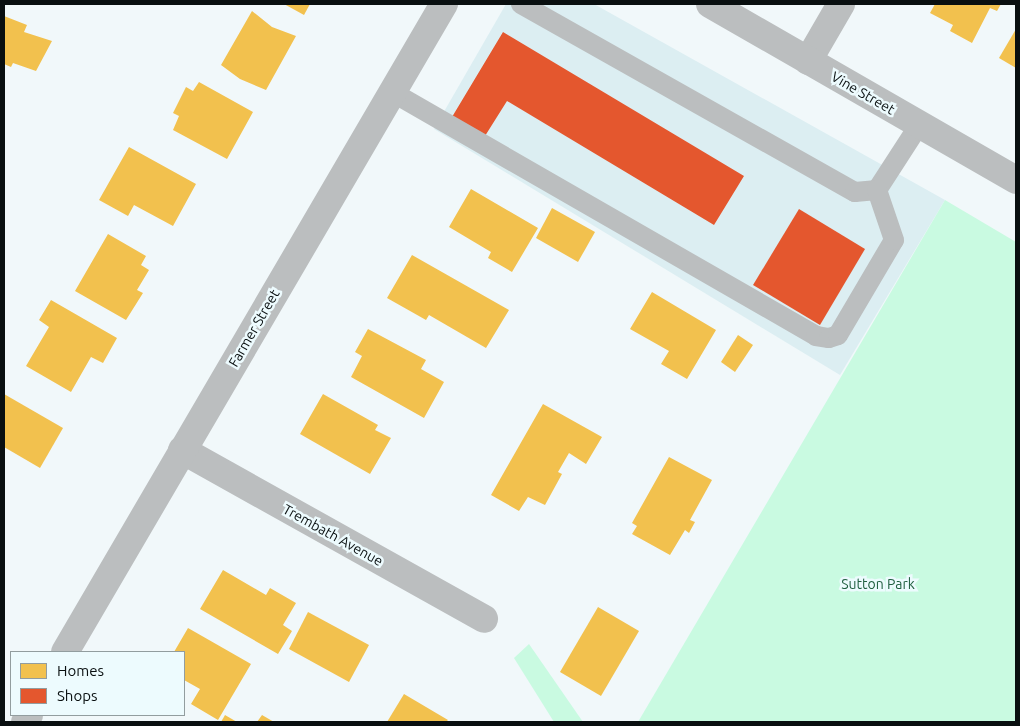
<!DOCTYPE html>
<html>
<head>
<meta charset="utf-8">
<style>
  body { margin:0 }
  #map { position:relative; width:1020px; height:726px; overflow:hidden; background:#f1f8fa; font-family:Ubuntu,sans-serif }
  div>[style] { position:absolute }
  .built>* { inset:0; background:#dceef2 }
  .green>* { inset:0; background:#c9fae1 }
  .homes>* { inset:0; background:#f2c14e }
  .shops>* { inset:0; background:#e4572e }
  .service>* { height:20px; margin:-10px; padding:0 10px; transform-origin:10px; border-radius:10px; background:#bbbebf }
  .minor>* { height:28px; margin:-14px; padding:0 14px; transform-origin:14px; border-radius:14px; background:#bbbebf }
  .tertiary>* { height:28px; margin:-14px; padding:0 14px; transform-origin:14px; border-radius:14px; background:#bbbebf }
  span { translate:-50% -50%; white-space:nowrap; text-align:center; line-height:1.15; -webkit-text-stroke:5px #edfbfe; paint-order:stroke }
  .street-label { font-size:14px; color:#090f10 }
  .park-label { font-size:14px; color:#216041 }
  .frame { position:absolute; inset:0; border:5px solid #090f10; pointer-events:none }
  .legend { position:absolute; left:10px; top:651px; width:175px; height:65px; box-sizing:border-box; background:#edfbfe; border:1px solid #929d9f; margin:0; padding:6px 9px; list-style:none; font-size:15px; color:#090f10 }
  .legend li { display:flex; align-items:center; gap:10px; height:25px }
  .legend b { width:25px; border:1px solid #929d9f }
</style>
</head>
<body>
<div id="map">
  <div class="built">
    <div style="clip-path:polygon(506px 4px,594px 4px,945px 200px,840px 375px,434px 129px)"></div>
  </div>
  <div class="green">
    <div style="clip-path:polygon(945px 200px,1016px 242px,1016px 722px,638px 722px)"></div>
    <div style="clip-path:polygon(529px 644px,583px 722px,554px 722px,514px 658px)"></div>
  </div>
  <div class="homes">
    <div style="clip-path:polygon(284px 4px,310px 4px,304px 15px)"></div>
    <div style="clip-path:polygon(935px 4px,1001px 4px,997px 11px,990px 8px,972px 43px,950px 31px,953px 25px,930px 13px)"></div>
    <div style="clip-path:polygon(252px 11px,272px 27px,296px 36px,266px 90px,240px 79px,221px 65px)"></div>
    <div style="clip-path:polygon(4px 16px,27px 25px,24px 32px,52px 41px,36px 71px,13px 63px,11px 67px,4px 64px)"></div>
    <div style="clip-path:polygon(1016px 29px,1016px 68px,999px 58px)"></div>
    <div style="clip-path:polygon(199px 82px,253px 112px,227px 159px,173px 130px,179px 116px,173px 113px,186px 87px,193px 91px)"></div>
    <div style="clip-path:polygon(129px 147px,196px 184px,173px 226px,134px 205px,128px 216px,99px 200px)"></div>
    <div style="clip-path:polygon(471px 189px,538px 228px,512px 272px,488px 258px,491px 252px,449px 227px)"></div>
    <div style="clip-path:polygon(552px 208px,595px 232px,578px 262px,536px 238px)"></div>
    <div style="clip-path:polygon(108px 234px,146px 256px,141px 265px,149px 270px,137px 290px,143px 293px,126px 320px,75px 291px)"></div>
    <div style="clip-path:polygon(412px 255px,509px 310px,486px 348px,429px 315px,426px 320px,387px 298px)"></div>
    <div style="clip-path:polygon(652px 292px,716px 330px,687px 379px,661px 364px,669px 351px,630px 329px)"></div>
    <div style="clip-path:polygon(51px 300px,117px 338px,103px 363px,91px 357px,71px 392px,26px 366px,49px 327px,39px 320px)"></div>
    <div style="clip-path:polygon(368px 329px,426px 360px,421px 369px,444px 382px,424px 418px,351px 377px,362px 356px,355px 352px)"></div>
    <div style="clip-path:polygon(738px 335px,753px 345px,735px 372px,721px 362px)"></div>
    <div style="clip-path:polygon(4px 394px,63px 428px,40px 468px,4px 447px)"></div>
    <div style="clip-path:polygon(323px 394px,378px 425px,375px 430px,391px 438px,370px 474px,300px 434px)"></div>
    <div style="clip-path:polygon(543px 404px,602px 437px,586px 464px,569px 453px,558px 472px,562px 474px,545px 505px,528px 497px,519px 511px,491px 495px)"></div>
    <div style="clip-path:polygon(669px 457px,712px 480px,690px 520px,695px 522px,689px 533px,685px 530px,670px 555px,632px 534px,637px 526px,632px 523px)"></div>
    <div style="clip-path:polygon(223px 570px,266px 595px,270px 588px,296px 603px,283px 625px,292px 631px,278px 654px,200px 609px)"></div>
    <div style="clip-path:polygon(598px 607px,639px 631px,601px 696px,560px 672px)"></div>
    <div style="clip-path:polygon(308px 612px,369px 645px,349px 682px,289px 649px)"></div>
    <div style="clip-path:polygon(188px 628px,251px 664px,218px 720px,191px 704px,200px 689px,184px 680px,184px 652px,174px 652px)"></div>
    <div style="clip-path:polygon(404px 694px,448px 720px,446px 722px,387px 722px)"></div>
    <div style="clip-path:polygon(225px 715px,237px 722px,221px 722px)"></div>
    <div style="clip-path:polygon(262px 715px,274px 722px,257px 722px)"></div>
  </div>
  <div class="shops">
    <div style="clip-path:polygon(503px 32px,744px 176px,714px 225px,507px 101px,485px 136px,452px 117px)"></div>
    <div style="clip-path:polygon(799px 209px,865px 249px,820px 325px,753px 285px)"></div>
  </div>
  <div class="service">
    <div style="left:521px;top:4px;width:383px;rotate:29.4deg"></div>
    <div style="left:855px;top:192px;width:22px;rotate:-5deg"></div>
    <div style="left:877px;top:190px;width:77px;rotate:-57.1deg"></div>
    <div style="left:392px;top:92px;width:489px;rotate:29.9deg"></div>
    <div style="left:816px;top:336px;width:13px;rotate:9deg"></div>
    <div style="left:829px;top:338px;width:9px;rotate:-18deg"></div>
    <div style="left:838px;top:335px;width:110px;rotate:-59.5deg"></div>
    <div style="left:894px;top:240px;width:53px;rotate:-108.8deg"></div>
  </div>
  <div class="minor">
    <div style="left:808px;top:61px;width:66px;rotate:-59.9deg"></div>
    <div style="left:182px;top:450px;width:346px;rotate:29.2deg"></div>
  </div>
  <div class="tertiary">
    <div style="left:710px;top:4px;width:353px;rotate:29.9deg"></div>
    <div style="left:65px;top:652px;width:751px;rotate:-59.68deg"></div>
    <div style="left:25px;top:722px;width:8px;rotate:-60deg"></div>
  </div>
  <div class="street-label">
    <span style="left:863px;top:93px;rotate:30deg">Vine Street</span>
    <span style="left:254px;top:328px;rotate:-60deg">Farmer Street</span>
    <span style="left:333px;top:535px;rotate:29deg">Trembath Avenue</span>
  </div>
  <div class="park-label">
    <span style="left:878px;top:584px">Sutton Park</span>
  </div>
  <div class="frame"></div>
  <ul class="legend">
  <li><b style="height:14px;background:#f2c14e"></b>Homes</li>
  <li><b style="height:14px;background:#e4572e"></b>Shops</li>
  </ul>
</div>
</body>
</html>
